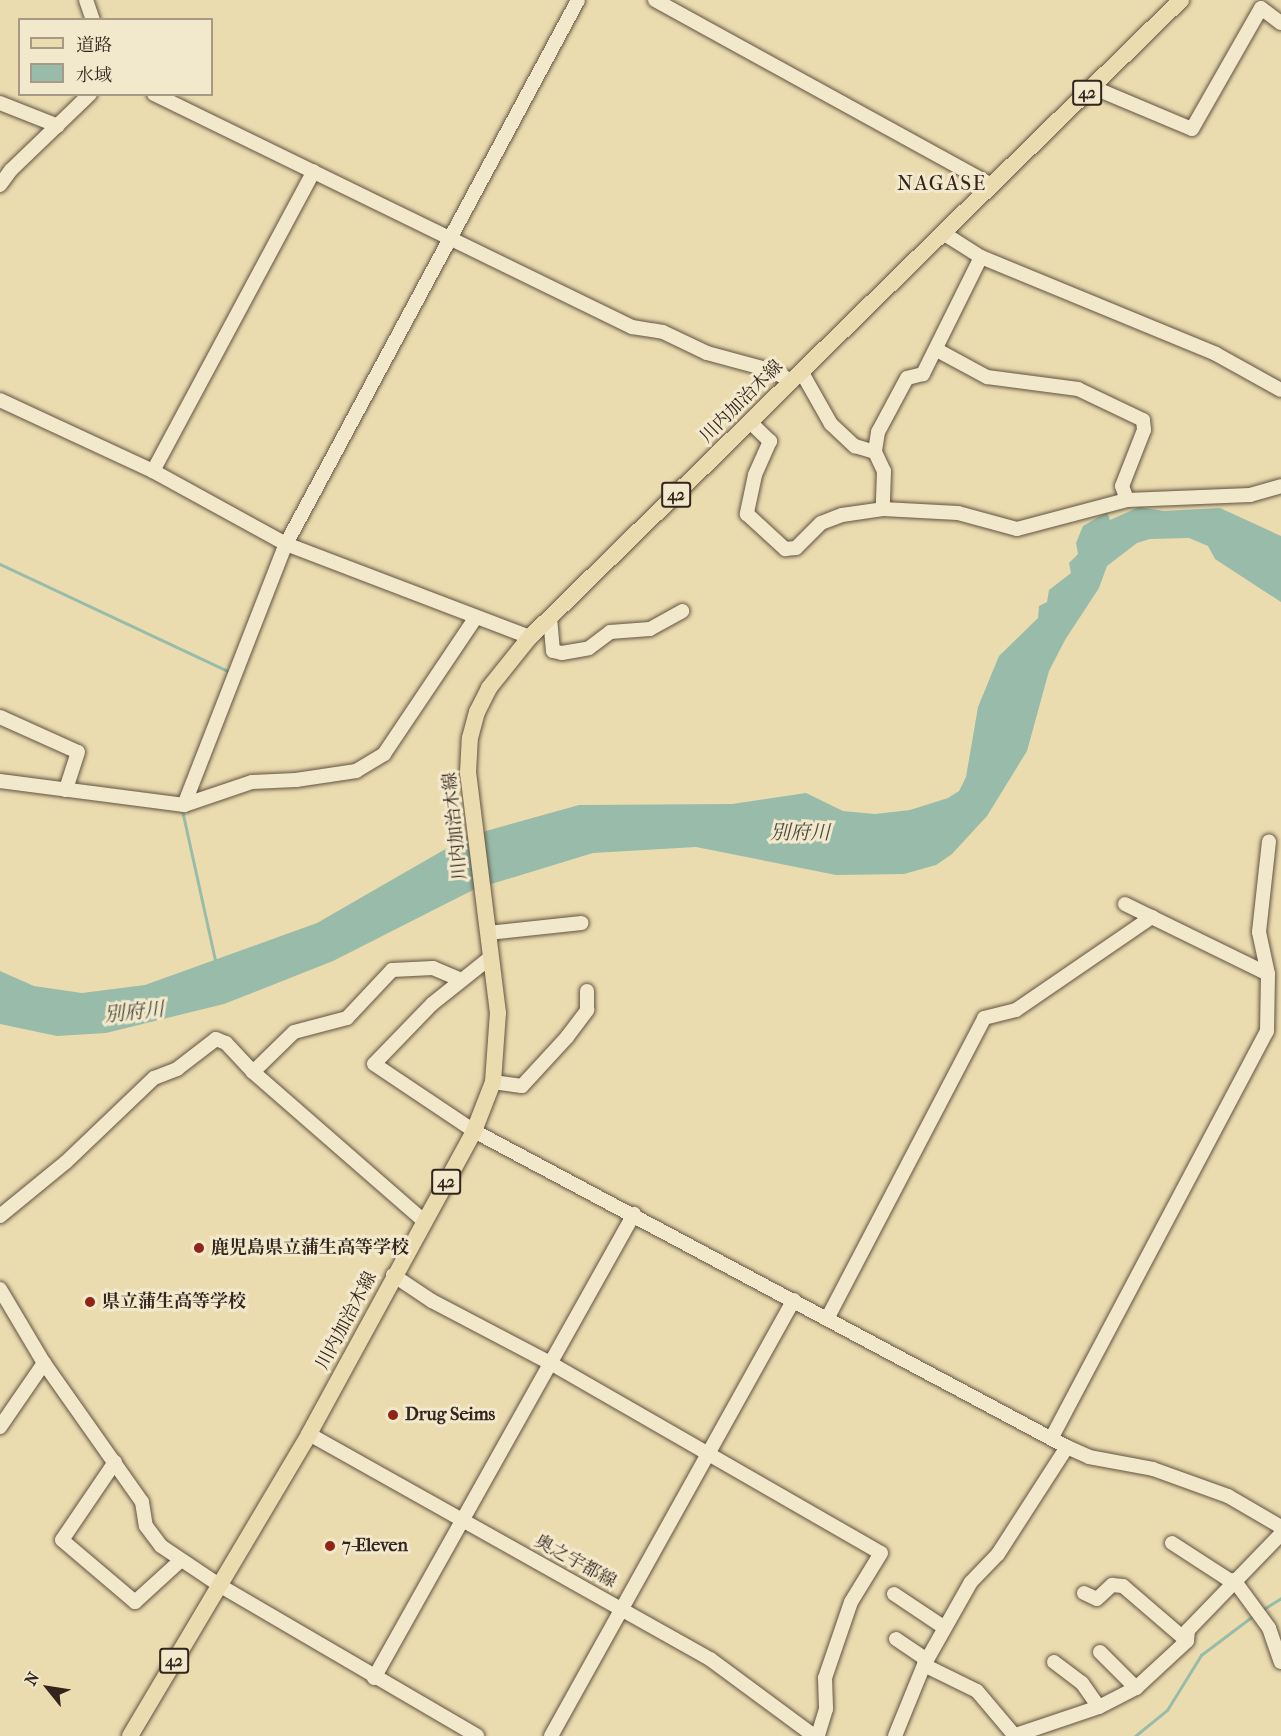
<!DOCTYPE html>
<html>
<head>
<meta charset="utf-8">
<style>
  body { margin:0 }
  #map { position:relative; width:1281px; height:1736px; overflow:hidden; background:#ebdcaf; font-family:"IM FELL French Canon","Noto Serif JP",serif }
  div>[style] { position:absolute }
  .water>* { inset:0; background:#98bca9 }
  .stream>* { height:3px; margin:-1.5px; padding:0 1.5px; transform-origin:1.5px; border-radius:1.5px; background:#98bca9 }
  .roads { filter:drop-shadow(0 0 2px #615342) drop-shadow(0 0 2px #615342) }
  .minor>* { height:14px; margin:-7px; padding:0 7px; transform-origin:7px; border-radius:7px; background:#f2e8cb }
  .major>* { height:16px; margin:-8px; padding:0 8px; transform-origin:8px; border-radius:8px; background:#ebdcaf }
  .dots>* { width:16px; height:16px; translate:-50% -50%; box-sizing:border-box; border:3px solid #f2e8cb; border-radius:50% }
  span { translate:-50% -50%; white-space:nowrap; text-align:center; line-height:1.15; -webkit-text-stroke:6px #f2e8cb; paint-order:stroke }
  .shield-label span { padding:2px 4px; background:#f2e8cb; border:2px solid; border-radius:4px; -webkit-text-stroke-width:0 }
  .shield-label { font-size:16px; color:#33251e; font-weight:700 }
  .street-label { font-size:18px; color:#33251e }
  .poi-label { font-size:18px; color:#33251e; font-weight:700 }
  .left { translate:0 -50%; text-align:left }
  .water-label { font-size:20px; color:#4c4b41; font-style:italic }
  .quarter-label { font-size:21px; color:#33251e; letter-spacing:1.5px }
  .legend { position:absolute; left:18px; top:18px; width:195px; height:78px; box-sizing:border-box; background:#f2e8cb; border:2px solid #a69a86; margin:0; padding:8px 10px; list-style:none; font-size:18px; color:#33251e }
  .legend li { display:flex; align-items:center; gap:12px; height:30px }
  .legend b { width:30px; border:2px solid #a69a86 }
  .north { position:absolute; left:18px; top:1658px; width:60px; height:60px; -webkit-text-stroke:4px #f2e8cb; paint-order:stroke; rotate:300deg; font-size:16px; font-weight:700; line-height:24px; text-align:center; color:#33251e }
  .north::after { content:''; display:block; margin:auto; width:21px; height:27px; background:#33251e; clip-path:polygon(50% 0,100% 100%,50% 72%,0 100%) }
</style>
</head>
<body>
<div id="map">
  <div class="water">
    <div style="clip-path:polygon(1139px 507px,1164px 511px,1220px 508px,1281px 536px,1281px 602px,1215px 559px,1208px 546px,1189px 538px,1150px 539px,1137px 543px,1107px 566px,1099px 588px,1065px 640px,1049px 671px,1027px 751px,987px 816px,952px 854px,936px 865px,904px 874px,836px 875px,696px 847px,593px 853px,475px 889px,333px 961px,224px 1004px,106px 1033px,57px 1036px,0 1024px,0 971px,34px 986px,82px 993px,145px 985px,317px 923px,468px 836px,579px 805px,732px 804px,806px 793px,843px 811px,875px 814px,910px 810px,948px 798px,959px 791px,966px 777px,978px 707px,999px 656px,1038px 618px,1039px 606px,1047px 602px,1049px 590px,1071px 573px,1069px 563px,1078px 554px,1076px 543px,1083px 526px,1107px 512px,1110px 520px)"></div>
  </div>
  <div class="stream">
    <div style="left:0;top:564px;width:253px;rotate:25.2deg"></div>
    <div style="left:180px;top:800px;width:85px;rotate:-69.4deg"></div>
    <div style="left:182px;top:810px;width:159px;rotate:77.6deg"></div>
    <div style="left:1262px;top:1610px;width:22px;rotate:-32deg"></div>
    <div style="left:1135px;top:1736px;width:41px;rotate:-39.1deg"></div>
    <div style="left:1167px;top:1710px;width:65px;rotate:-58.3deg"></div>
    <div style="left:1201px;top:1655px;width:66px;rotate:-37deg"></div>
  </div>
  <div class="roads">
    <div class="minor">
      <div style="left:86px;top:0;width:21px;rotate:71deg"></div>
      <div style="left:655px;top:0;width:384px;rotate:28.8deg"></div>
      <div style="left:1092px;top:87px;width:108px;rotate:22.8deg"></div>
      <div style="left:1192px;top:129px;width:139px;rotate:-60.3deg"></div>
      <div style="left:1261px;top:8px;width:25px;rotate:37deg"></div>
      <div style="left:154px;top:94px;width:532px;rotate:25.99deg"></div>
      <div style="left:632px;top:327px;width:31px;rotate:9deg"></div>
      <div style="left:663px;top:332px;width:49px;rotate:25.5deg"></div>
      <div style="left:707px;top:353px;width:65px;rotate:15.1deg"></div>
      <div style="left:770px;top:370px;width:25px;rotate:27deg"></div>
      <div style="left:0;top:103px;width:62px;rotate:21.6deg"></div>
      <div style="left:0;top:185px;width:19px;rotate:-54deg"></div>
      <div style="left:11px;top:170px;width:110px;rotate:-43.9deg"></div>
      <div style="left:943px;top:233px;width:45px;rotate:32.3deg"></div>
      <div style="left:981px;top:257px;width:254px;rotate:22.4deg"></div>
      <div style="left:1216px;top:354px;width:74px;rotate:29deg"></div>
      <div style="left:981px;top:257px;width:131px;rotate:116.4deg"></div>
      <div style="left:923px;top:374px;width:16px;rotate:166deg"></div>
      <div style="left:907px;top:378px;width:61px;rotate:118.2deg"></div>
      <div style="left:878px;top:432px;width:20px;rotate:99deg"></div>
      <div style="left:875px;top:452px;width:21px;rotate:65deg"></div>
      <div style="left:884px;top:471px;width:38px;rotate:92deg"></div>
      <div style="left:883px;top:509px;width:75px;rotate:3.1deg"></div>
      <div style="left:958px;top:513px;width:61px;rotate:15.2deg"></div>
      <div style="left:1017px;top:529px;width:114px;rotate:-14.8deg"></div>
      <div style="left:1127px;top:500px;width:123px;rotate:-2.3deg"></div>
      <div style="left:1250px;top:495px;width:32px;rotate:-16deg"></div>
      <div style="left:937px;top:350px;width:57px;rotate:28.4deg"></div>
      <div style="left:987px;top:377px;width:92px;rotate:7.5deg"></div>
      <div style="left:1078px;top:389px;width:72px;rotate:25.5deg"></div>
      <div style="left:1143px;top:420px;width:10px;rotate:84deg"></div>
      <div style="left:1144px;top:430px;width:60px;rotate:111.4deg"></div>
      <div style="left:1122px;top:486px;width:15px;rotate:70deg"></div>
      <div style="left:801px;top:371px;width:61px;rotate:60.5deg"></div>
      <div style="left:831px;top:424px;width:33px;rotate:43deg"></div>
      <div style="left:855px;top:446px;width:21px;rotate:17deg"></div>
      <div style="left:0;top:400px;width:169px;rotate:24.9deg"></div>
      <div style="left:153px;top:471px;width:152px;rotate:28.8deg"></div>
      <div style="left:286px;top:544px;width:261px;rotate:20.9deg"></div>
      <div style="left:750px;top:422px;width:28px;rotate:44deg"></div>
      <div style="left:770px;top:441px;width:37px;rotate:114deg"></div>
      <div style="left:755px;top:475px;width:40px;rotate:102deg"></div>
      <div style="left:747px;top:514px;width:52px;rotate:42.6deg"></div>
      <div style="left:785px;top:549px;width:11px;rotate:-5deg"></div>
      <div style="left:796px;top:548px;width:35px;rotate:-45deg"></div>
      <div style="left:821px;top:523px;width:22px;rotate:-21deg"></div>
      <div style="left:842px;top:515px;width:41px;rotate:-8.3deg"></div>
      <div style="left:153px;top:471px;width:340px;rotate:-61.8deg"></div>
      <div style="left:550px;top:617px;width:34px;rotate:85deg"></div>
      <div style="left:553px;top:651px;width:9px;rotate:13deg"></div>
      <div style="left:562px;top:653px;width:27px;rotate:-10deg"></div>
      <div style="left:589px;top:648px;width:26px;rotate:-37deg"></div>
      <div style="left:610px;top:632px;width:40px;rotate:-4.3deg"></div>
      <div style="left:650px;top:629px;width:37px;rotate:-29deg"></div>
      <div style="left:0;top:717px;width:85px;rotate:24.2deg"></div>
      <div style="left:78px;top:752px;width:40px;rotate:108deg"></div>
      <div style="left:0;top:781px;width:186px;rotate:7.4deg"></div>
      <div style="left:184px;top:805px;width:72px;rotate:-18.7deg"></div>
      <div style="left:252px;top:782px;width:44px;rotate:-2.6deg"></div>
      <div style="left:296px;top:780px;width:61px;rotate:-8.5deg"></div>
      <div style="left:356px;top:771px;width:33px;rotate:-31deg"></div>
      <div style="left:384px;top:754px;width:165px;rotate:-56.1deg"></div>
      <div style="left:184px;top:805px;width:280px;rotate:-68.7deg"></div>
      <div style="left:286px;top:544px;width:617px;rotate:-61.77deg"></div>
      <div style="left:1125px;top:904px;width:159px;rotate:26.1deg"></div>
      <div style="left:488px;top:933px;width:94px;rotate:-6.1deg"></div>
      <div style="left:491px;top:957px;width:75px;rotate:141.5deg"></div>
      <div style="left:432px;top:1004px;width:83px;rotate:134deg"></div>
      <div style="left:374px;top:1064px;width:120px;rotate:33.8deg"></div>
      <div style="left:474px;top:1131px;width:672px;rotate:28.05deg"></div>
      <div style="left:1067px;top:1447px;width:24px;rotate:24deg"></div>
      <div style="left:1089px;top:1457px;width:65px;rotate:10.6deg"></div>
      <div style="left:1153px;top:1469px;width:80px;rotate:19.8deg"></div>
      <div style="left:1228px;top:1496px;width:61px;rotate:30.3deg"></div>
      <div style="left:253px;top:1072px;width:57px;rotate:-44.3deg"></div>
      <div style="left:294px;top:1032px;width:55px;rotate:-14.8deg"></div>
      <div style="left:347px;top:1018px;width:66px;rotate:-46.8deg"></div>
      <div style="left:392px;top:970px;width:41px;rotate:-2.8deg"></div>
      <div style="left:433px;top:968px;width:30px;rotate:23deg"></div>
      <div style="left:493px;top:1082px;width:29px;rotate:8deg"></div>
      <div style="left:522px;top:1086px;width:67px;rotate:-47.4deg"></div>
      <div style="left:567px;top:1037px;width:34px;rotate:-53deg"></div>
      <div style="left:587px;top:1010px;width:19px;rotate:-90deg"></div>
      <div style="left:0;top:1216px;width:85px;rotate:-39.3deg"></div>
      <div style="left:66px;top:1162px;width:122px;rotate:-43.7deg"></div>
      <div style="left:154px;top:1078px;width:25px;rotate:-21deg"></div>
      <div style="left:177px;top:1069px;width:49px;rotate:-37.6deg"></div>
      <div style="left:216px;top:1039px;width:11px;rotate:22deg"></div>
      <div style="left:226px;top:1043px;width:40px;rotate:47deg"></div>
      <div style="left:253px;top:1072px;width:227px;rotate:41.1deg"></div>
      <div style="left:393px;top:1275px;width:47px;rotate:33.7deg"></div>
      <div style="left:432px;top:1301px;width:136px;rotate:27.7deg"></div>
      <div style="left:552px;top:1364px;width:379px;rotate:29.9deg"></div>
      <div style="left:881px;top:1553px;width:57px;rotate:121.5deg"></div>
      <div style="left:851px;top:1602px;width:80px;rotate:108.9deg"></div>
      <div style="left:825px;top:1678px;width:31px;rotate:88deg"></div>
      <div style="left:826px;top:1709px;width:28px;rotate:107deg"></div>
      <div style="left:0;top:1289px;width:86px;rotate:59.3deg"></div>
      <div style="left:44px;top:1363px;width:170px;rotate:54.8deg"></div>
      <div style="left:142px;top:1502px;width:24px;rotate:81deg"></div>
      <div style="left:146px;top:1526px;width:25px;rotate:53deg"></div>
      <div style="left:161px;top:1546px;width:70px;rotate:33.9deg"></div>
      <div style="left:219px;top:1585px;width:299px;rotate:30.3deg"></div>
      <div style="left:828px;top:1317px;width:337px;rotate:-62.4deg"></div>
      <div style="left:984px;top:1018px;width:33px;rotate:-14deg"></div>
      <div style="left:1016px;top:1010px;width:165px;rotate:-34.4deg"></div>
      <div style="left:0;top:1427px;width:78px;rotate:-55.5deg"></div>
      <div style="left:309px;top:1434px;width:460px;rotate:29.3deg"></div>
      <div style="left:710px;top:1659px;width:129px;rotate:36.5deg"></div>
      <div style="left:1052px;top:1437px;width:459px;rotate:-62.1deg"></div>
      <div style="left:1267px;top:1031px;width:57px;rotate:-89deg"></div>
      <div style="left:1268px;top:974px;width:43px;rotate:-102.1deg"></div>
      <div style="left:1259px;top:932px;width:91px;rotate:-83.7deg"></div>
      <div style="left:115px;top:1462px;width:94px;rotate:124.2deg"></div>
      <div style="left:62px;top:1540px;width:96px;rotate:40.3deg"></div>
      <div style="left:135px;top:1602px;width:61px;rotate:-42.3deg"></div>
      <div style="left:1172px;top:1543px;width:72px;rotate:33deg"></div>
      <div style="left:1234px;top:1580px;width:59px;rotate:53.9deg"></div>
      <div style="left:1269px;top:1628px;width:36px;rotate:71deg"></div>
      <div style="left:1084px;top:1593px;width:14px;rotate:25deg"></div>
      <div style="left:1097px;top:1599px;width:21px;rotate:-43deg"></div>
      <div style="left:1112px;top:1585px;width:11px;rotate:5deg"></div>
      <div style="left:1123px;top:1586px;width:84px;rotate:40.7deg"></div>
      <div style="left:894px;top:1594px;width:61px;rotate:33.7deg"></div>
      <div style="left:896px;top:1639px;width:37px;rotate:34deg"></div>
      <div style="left:1100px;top:1652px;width:51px;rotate:45deg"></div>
      <div style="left:1054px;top:1662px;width:35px;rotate:37deg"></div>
      <div style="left:1082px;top:1683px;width:29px;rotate:55deg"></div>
      <div style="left:924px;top:1665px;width:59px;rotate:26.1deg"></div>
      <div style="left:977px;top:1691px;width:57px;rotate:49.9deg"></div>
      <div style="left:374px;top:1678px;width:532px;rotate:-60.74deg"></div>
      <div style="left:551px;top:1736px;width:499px;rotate:-60.9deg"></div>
      <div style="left:895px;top:1736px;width:77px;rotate:-67.8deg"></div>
      <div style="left:924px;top:1665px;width:95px;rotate:-60.5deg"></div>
      <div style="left:971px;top:1582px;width:39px;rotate:-46deg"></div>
      <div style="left:998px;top:1554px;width:127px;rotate:-57.2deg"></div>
      <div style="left:1013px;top:1736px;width:91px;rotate:-18.6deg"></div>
      <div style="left:1099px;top:1707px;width:42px;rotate:-27.2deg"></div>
      <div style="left:1136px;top:1688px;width:69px;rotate:-42.7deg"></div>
      <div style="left:1187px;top:1641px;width:11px;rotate:-85deg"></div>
      <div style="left:1188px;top:1630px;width:134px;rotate:-45.9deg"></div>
    </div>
    <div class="major">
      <div style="left:130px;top:1736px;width:351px;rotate:-59.3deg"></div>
      <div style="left:309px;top:1434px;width:345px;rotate:-61.4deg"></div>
      <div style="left:474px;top:1131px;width:53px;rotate:-68.8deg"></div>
      <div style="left:493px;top:1082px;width:69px;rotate:-85.9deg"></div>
      <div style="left:498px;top:1013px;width:242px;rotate:-97.1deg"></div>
      <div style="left:468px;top:773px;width:35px;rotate:-87deg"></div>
      <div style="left:470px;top:738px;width:27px;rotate:-75deg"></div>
      <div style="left:477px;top:712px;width:27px;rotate:-63deg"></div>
      <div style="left:489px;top:688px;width:65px;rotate:-51.2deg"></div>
      <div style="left:530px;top:637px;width:911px;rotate:-44.38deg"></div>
    </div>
  </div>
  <div class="dots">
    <div style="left:199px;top:1248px;background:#8f2418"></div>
    <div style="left:90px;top:1302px;background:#8f2418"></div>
    <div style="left:393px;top:1415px;background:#8f2418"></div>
    <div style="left:330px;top:1546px;background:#8f2418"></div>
  </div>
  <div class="shield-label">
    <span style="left:1087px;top:93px">42</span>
    <span style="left:676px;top:495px">42</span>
    <span style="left:446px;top:1182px">42</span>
    <span style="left:174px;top:1661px">42</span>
  </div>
  <div class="street-label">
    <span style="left:742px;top:402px;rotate:-45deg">川内加治木線</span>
    <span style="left:456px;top:826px;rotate:-96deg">川内加治木線</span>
    <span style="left:347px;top:1321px;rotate:-62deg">川内加治木線</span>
    <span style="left:575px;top:1562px;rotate:29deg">奥之宇都線</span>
  </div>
  <div class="poi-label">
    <span class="left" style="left:211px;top:1248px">鹿児島県立蒲生高等学校</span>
    <span class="left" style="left:102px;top:1302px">県立蒲生高等学校</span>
    <span class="left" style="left:405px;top:1415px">Drug Seims</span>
    <span class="left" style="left:342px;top:1546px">7-Eleven</span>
  </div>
  <div class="water-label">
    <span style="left:800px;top:832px">別府川</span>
    <span style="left:134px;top:1012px;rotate:-6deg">別府川</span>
  </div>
  <div class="quarter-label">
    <span style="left:942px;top:183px">NAGASE</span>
  </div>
  <ul class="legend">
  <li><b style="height:8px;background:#ebdcaf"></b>道路</li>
  <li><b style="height:16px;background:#98bca9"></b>水域</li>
  </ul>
  <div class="north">N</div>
</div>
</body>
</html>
